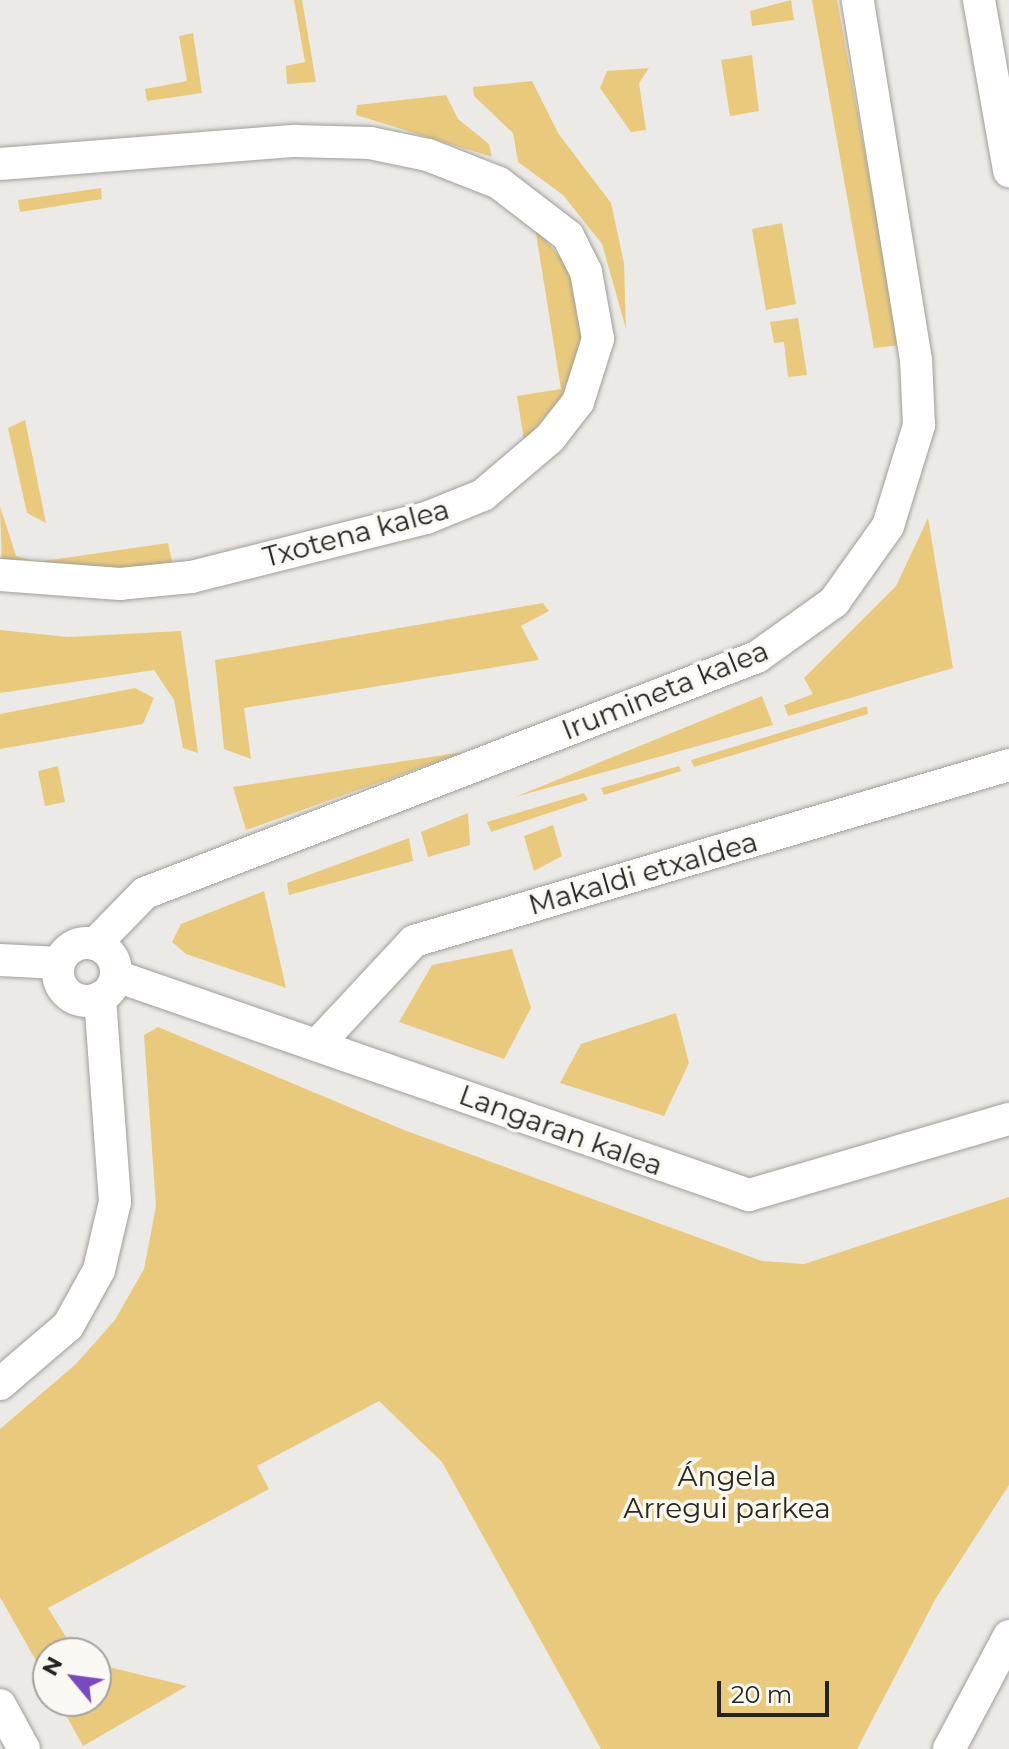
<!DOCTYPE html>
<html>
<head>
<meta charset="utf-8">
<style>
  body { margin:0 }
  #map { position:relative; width:1009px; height:1749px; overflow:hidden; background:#eceae6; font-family:Montserrat,sans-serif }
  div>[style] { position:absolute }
  .green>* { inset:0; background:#e9ca7d }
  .roads { filter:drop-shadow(0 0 2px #a09e99) drop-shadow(0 0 2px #a09e99) }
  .minor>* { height:32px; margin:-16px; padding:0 16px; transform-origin:16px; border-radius:16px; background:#fff }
  .minor>.ring { margin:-16px; padding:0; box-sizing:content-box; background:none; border:32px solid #fff; border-radius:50% }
  span { translate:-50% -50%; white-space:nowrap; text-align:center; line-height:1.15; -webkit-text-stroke:7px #f9f8f3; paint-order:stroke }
  .street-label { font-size:28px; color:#252423 }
  .park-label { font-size:28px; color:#302917 }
  .north { position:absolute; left:32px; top:1637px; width:80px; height:80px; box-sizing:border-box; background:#f9f8f3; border:2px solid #a4a3a0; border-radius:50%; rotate:299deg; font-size:22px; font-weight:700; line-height:32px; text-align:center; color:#252423 }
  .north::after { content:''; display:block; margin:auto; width:28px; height:36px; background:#7949c1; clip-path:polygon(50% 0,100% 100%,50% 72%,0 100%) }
  .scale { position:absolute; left:717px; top:1681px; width:112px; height:36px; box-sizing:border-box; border:4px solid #252423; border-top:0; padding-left:10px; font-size:24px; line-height:28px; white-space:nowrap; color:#252423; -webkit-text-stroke:6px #f9f8f3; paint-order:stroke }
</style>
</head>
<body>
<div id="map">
  <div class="green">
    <div style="clip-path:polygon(294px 0,302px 0,316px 82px,287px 84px,286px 66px,305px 62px)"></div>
    <div style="clip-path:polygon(791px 0,794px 20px,752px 26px,750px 11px)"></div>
    <div style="clip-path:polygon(812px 0,837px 0,900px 345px,874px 348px)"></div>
    <div style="clip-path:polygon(193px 33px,202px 93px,147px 101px,145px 89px,187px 81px,179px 36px)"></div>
    <div style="clip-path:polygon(752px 55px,759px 111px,730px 116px,721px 60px)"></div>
    <div style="clip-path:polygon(649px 68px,639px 83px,646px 130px,631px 132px,600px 88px,607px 71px)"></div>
    <div style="clip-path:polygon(532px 81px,558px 133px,611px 203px,624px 263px,626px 329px,602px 244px,563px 195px,518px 162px,513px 133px,474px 96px,473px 87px)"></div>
    <div style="clip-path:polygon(446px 95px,458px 119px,489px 144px,492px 157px,356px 115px,357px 105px)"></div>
    <div style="clip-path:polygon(101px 188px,102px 199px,20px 212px,18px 200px)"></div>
    <div style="clip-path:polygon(782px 223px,796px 304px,766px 310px,752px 229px)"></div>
    <div style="clip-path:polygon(535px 227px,567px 266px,581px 301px,583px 339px,569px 388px,524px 441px,517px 396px,561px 389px)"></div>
    <div style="clip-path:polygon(798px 318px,807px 375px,788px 377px,784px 342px,774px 343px,770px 322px)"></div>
    <div style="clip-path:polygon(25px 420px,46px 523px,27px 513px,8px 428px)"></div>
    <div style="clip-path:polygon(0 506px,16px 556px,37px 562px,168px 543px,174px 570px,2px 565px)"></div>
    <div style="clip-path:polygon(928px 518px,953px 668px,788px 716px,784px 705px,813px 694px,804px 678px,896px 586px)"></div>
    <div style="clip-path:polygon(543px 603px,549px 611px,521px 626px,539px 660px,244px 708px,251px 759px,224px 749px,215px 660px)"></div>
    <div style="clip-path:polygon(0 630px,68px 637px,181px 631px,198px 753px,183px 748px,174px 700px,154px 670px,0 693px)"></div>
    <div style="clip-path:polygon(135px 688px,154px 698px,143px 724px,0 749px,0 714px)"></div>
    <div style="clip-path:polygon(762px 696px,773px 725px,515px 797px)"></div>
    <div style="clip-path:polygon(867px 706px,868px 714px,694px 767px,691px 760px)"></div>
    <div style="clip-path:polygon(464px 752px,246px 830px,233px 787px)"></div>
    <div style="clip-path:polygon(58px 766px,65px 802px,45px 806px,38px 771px)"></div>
    <div style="clip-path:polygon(679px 766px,681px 771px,604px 795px,601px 788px)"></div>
    <div style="clip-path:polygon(584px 793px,588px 800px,491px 832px,487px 822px)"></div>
    <div style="clip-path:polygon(468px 813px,470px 845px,428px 857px,421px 832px)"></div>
    <div style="clip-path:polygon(553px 825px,562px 856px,534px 871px,524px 836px)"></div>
    <div style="clip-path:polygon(409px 838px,413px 861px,289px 895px,287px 883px)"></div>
    <div style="clip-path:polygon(264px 891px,286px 988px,186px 954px,172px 942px,181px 924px)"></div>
    <div style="clip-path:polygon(512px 949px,531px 1008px,504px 1059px,399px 1022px,432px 965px)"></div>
    <div style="clip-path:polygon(676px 1013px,689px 1063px,664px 1116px,560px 1083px,581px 1044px)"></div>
    <div style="clip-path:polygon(158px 1027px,404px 1130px,762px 1261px,804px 1264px,1009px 1197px,1009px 1485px,936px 1598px,857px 1749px,601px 1749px,442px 1462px,379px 1401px,257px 1466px,269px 1489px,48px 1608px,76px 1653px,48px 1653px,48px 1682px,0 1597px,0 1429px,76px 1364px,115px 1320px,144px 1269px,156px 1206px,144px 1035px)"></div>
    <div style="clip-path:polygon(96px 1664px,187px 1686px,83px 1746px,58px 1701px,96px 1701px)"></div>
  </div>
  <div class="roads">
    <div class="minor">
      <div style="left:979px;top:0;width:174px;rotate:80deg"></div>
      <div style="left:0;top:164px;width:296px;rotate:-4.5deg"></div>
      <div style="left:295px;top:141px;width:75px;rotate:1.5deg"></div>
      <div style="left:370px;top:143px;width:59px;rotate:11.7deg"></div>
      <div style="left:428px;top:155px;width:76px;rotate:21.5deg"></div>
      <div style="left:499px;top:183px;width:87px;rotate:37.5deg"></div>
      <div style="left:568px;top:236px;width:40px;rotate:63.4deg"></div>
      <div style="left:586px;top:272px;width:68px;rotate:79.8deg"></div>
      <div style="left:598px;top:339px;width:66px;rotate:107.6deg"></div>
      <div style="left:578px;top:402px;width:46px;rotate:127.9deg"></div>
      <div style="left:550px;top:438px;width:88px;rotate:139.6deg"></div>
      <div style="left:483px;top:495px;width:61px;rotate:158deg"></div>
      <div style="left:426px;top:518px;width:242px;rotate:165.9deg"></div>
      <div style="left:191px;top:577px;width:71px;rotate:174.4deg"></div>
      <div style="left:120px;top:584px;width:120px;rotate:-175.7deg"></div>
      <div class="ring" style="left:58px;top:943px;width:26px;height:26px"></div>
      <div style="left:95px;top:944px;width:71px;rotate:-45.6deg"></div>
      <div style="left:145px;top:893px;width:656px;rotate:-21.09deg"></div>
      <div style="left:757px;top:657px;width:95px;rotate:-35.5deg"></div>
      <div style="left:834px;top:602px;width:93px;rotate:-54.6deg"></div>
      <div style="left:888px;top:526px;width:106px;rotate:-72.9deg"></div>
      <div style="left:919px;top:425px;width:65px;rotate:-92.6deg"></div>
      <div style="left:916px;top:360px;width:365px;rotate:-99.2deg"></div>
      <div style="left:0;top:960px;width:59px;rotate:2.9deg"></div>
      <div style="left:116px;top:976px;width:670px;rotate:19.08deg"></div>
      <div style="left:749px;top:1195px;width:271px;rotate:-16.3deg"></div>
      <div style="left:318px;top:1044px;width:141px;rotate:-47deg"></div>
      <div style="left:414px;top:941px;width:620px;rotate:-16.48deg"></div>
      <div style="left:0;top:1384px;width:89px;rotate:-40.5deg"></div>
      <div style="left:68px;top:1326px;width:64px;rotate:-61deg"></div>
      <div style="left:99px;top:1270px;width:70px;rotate:-76.8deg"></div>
      <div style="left:115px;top:1202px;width:205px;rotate:-94.2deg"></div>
      <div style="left:0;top:1705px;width:50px;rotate:61.4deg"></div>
      <div style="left:949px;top:1749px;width:128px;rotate:-62deg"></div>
    </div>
  </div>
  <div class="street-label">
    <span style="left:356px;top:533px;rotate:-15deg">Txotena kalea</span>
    <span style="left:665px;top:690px;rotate:-22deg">Irumineta kalea</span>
    <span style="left:643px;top:873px;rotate:-16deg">Makaldi etxaldea</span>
    <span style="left:561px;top:1130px;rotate:20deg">Langaran kalea</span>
  </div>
  <div class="park-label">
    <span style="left:727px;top:1492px">Ángela<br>Arregui parkea</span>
  </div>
  <div class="north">N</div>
  <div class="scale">20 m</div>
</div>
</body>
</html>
